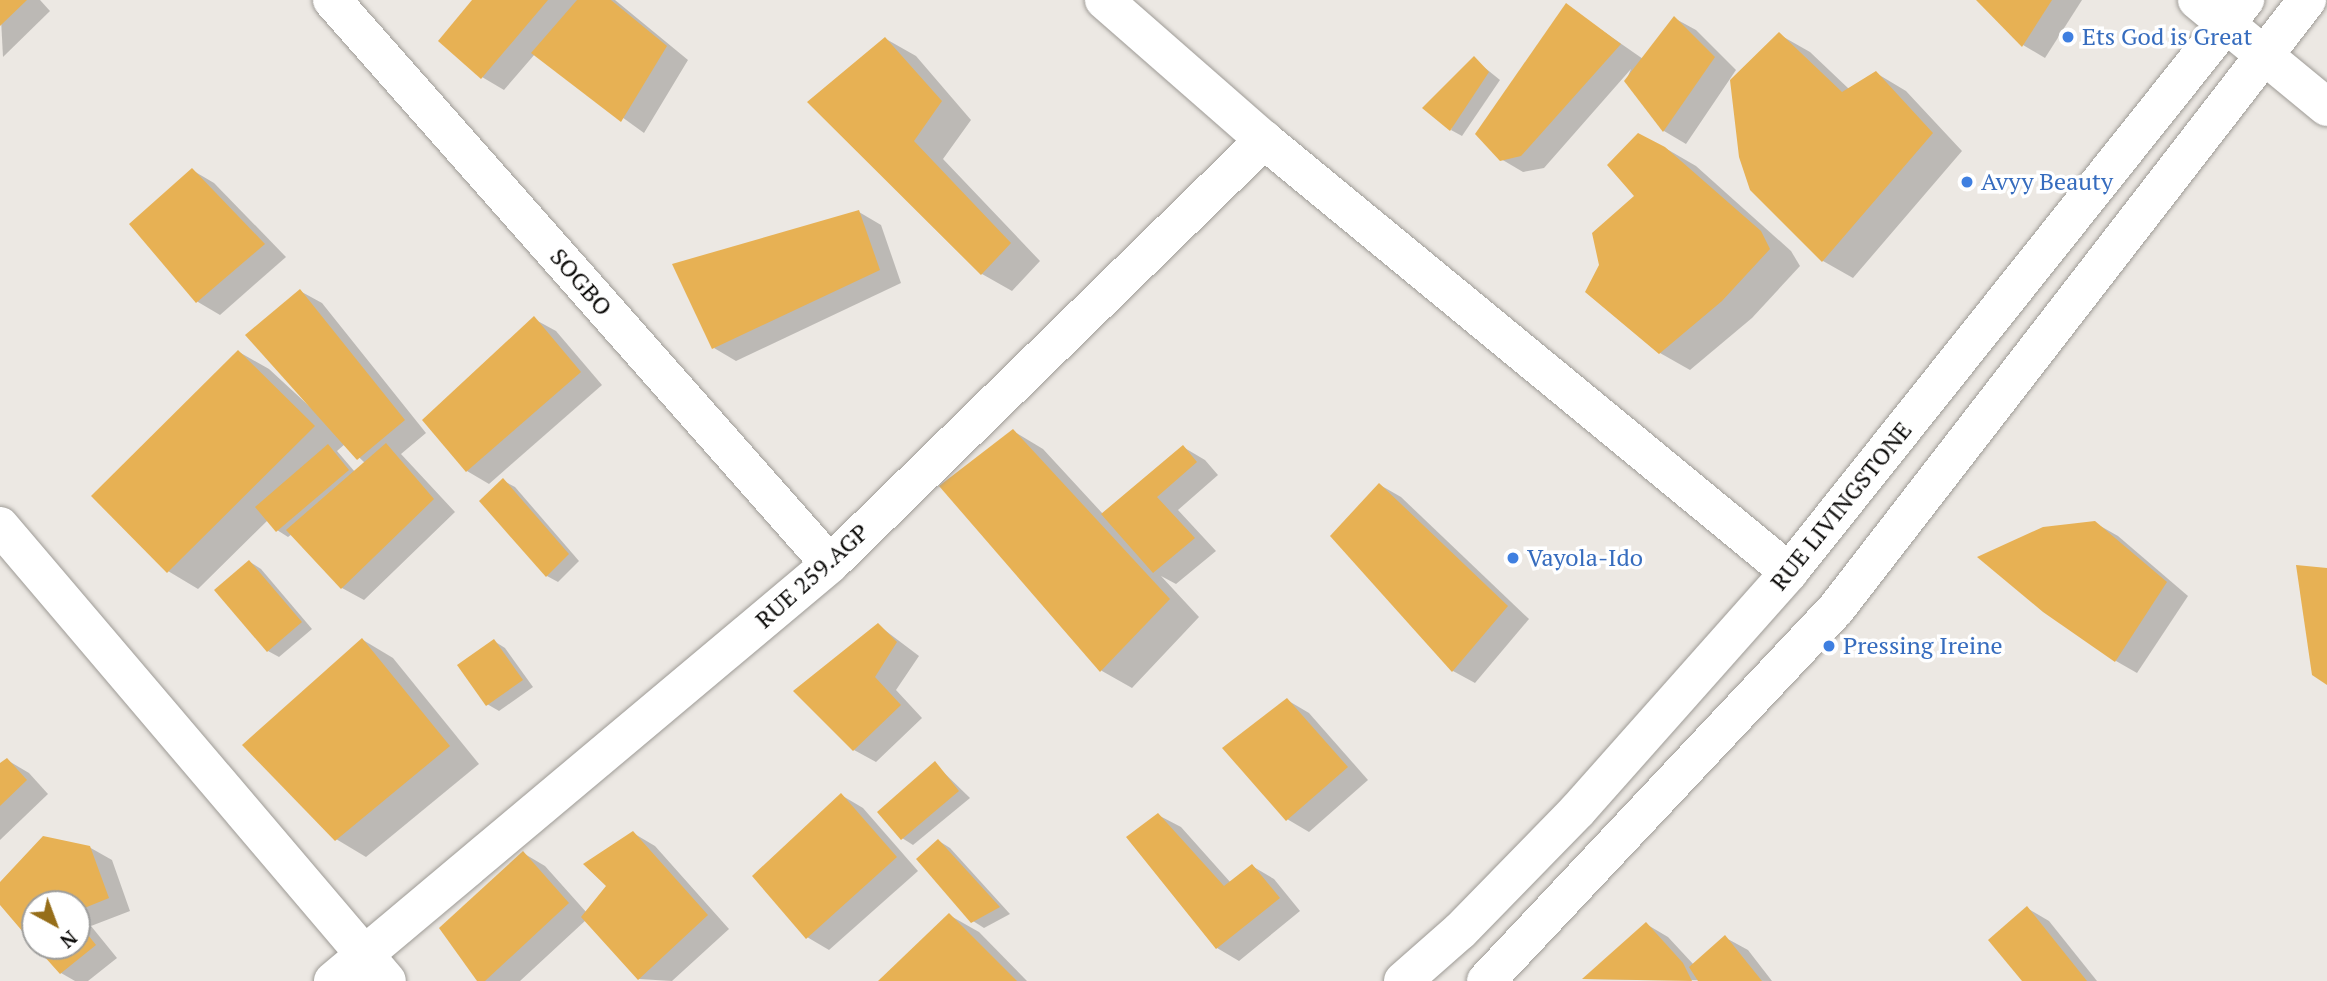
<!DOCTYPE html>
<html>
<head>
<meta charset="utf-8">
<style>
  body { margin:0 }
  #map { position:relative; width:2327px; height:981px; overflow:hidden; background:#ece8e3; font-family:"PT Serif",serif }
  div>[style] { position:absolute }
  .shadow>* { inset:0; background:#0003 }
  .building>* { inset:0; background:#e7b154 }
  .roads { filter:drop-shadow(0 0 2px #9e9b96) drop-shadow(0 0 2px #9e9b96) }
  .minor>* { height:38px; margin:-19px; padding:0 19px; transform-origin:19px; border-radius:19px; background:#fff }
  .dots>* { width:19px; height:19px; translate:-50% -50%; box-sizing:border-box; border:4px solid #fff; border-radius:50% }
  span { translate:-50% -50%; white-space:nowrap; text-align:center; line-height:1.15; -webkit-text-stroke:7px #fff; paint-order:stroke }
  .shop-label { font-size:24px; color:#366cbe }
  .left { translate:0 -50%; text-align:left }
  .street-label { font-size:24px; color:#0d0c0a }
  .north { position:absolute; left:21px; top:890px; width:70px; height:70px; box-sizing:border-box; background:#fff; border:2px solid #9e9e9d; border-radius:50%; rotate:139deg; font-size:19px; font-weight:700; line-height:28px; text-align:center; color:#0d0c0a }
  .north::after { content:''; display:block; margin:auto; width:24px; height:32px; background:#966e19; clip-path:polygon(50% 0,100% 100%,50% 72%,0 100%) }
</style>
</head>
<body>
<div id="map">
  <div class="shadow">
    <div style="clip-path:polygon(0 0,40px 0,50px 11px,3px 57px)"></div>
    <div style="clip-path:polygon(475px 0,615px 0,688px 60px,644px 133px,535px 54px,504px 90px,482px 77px)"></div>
    <div style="clip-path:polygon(1978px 0,2082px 0,2045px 58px,2023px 45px)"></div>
    <div style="clip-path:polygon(1567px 6px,1643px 59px,1674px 18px,1696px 30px,1736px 70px,1686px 144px,1664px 131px,1626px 81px,1631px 69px,1544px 168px,1523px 172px,1501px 159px)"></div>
    <div style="clip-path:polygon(1780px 35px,1810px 52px,1849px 89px,1876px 73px,1906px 91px,1962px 151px,1853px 278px,1823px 261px,1751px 189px)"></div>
    <div style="clip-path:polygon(886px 39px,916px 56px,971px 120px,943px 159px,1040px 261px,1012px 291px,982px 274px,809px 102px)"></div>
    <div style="clip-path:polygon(1474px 59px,1500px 80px,1462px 136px,1451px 130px)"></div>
    <div style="clip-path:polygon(1665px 148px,1696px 166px,1791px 251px,1800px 266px,1752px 318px,1690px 370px,1660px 353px,1636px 196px)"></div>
    <div style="clip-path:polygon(192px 170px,214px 183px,286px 257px,220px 315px,198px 302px,131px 224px)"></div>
    <div style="clip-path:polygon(859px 212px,881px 225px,901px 283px,736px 361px,714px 348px)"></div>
    <div style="clip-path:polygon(evenodd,300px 291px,322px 303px,426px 433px,401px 454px,455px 512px,364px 600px,342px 588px,292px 534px,288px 537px,277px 530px,268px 520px,198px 589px,168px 571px,239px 352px,269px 369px,321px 417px,300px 291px,345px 444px,365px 463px,355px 472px,337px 451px,345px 444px)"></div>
    <div style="clip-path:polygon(534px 319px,556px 331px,602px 385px,489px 484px,467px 471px,424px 420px)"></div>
    <div style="clip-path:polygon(1013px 431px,1043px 449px,1103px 514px,1183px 447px,1205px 460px,1218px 475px,1178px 510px,1216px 551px,1176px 584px,1161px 576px,1199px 617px,1132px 688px,1102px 671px,941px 486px)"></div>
    <div style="clip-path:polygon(504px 481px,515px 487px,579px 561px,558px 582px,547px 576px)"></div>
    <div style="clip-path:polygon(1380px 485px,1401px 497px,1529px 619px,1475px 683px,1453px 671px,1332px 536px)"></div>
    <div style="clip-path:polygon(2095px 523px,2118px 536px,2188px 596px,2137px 673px,2116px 661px)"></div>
    <div style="clip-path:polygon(250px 562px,261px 569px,312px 629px,279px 657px,268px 651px)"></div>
    <div style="clip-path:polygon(878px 625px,919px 656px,896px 690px,922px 718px,876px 762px,854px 750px)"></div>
    <div style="clip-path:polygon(363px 640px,393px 658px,479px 764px,366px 857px,336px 839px)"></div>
    <div style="clip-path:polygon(494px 641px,505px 648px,533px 687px,499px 711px,487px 704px)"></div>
    <div style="clip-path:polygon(1287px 700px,1309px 713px,1368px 780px,1309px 832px,1287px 819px)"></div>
    <div style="clip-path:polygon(7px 760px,29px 773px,48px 794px,0 840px,0 766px)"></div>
    <div style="clip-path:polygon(935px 764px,970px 798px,913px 845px,902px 838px)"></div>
    <div style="clip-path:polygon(841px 795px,863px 808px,918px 871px,829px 950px,807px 937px)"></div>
    <div style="clip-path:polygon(1158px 815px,1181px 827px,1231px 883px,1252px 866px,1274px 879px,1300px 911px,1239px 961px,1217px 948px)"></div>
    <div style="clip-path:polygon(633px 833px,655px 846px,729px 929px,672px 981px,639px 979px,586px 920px,520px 981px,479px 981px,523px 853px,545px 866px,587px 913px,608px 886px)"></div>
    <div style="clip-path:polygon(939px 841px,950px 848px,1010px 914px,984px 928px,973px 921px)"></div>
    <div style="clip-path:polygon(89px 847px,112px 860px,130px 911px,91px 926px,117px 958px,88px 981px,75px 981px,61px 973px,38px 946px,77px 946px,77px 904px,35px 904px,35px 943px,0 903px,0 884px)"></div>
    <div style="clip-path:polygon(2027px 908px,2049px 921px,2097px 981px,2024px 981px)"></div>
    <div style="clip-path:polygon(949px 915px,979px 932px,1027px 981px,880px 981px)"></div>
    <div style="clip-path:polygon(1646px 924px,1668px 937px,1694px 965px,1726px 938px,1748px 950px,1772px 981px,1585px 979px)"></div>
  </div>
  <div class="building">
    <div style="clip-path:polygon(0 0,27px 0,0 26px)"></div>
    <div style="clip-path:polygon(472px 0,548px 0,481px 79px,438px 41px)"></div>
    <div style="clip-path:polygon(577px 0,611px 0,667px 46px,621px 122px,531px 53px)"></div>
    <div style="clip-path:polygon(1976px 0,2052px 0,2022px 47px)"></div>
    <div style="clip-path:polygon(1566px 3px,1621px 44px,1521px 156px,1500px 161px,1475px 134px)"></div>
    <div style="clip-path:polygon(1674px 16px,1715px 57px,1663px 132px,1624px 81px)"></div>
    <div style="clip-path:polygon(1779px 32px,1842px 92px,1876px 71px,1933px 133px,1822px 262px,1750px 190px,1739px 157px,1730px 80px)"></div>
    <div style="clip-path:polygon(885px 37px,942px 101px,914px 141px,1011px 243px,981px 275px,807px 102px)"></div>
    <div style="clip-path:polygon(1474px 56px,1489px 72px,1450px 131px,1422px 108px)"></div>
    <div style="clip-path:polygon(1638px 133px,1665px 147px,1761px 231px,1770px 249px,1722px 301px,1659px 354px,1585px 292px,1599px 265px,1592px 233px,1634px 196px,1607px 165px)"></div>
    <div style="clip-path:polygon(192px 168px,265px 244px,196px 303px,129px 224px)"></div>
    <div style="clip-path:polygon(859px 210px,880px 270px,712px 349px,672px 264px)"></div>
    <div style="clip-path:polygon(300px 289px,405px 420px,357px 460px,245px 335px)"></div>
    <div style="clip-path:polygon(534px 316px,581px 372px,466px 472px,422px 420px)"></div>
    <div style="clip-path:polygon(238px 350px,315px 426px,167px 573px,91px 496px)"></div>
    <div style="clip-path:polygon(1013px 429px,1170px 599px,1100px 672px,939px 486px)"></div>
    <div style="clip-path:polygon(386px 443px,434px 499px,341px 589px,286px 530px)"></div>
    <div style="clip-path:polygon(328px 444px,349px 470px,276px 532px,255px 507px)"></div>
    <div style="clip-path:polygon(1183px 445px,1197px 462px,1157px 497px,1195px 538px,1153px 573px,1101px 514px)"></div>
    <div style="clip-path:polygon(503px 478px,569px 554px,546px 577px,479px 501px)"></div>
    <div style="clip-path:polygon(1379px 483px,1508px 606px,1452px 672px,1330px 536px)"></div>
    <div style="clip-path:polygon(2095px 521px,2167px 582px,2115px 662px,2043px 612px,1977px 557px,2043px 527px)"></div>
    <div style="clip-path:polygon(249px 560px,302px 622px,267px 652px,214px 590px)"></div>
    <div style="clip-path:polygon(2296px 565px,2327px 568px,2327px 685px,2312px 675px)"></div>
    <div style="clip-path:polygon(878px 623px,897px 642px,875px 677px,901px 705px,853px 751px,793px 691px)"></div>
    <div style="clip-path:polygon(362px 638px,450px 746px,335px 841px,242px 745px)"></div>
    <div style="clip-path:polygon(494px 639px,523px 680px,486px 706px,457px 665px)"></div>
    <div style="clip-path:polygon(1287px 698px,1348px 767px,1286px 821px,1222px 748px)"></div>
    <div style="clip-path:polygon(7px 758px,27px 780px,0 806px,0 763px)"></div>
    <div style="clip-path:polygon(935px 761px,959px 791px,901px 840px,877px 812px)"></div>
    <div style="clip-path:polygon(841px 793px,897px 857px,806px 939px,752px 876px)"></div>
    <div style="clip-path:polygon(1158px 813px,1224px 886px,1252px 864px,1280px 898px,1216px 949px,1126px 837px)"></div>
    <div style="clip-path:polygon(633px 831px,708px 915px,638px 980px,581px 917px,606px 886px,583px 864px)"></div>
    <div style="clip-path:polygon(43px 836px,90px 846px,109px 898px,77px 911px,77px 904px,35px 904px,35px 946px,0 905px,0 882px)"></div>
    <div style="clip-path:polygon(938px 839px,1000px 907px,971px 923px,916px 859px)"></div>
    <div style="clip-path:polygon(523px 851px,569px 903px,485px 981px,477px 981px,439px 928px)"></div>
    <div style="clip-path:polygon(2027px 906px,2087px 981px,2022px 981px,1988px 940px)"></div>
    <div style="clip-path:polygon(949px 913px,1017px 981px,878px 981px)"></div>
    <div style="clip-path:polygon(77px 921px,96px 945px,60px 974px,35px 946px,77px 946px)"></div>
    <div style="clip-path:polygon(1646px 922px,1683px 963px,1692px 981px,1582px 979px)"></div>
    <div style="clip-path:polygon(1725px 935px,1762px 981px,1698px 981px,1689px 967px)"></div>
  </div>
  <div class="roads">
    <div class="minor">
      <div style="left:332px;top:0;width:752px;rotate:48.56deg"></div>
      <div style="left:1104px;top:0;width:213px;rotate:41.2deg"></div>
      <div style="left:1264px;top:140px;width:680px;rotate:39.45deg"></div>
      <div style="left:2197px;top:0;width:168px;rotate:39.5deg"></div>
      <div style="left:0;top:526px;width:597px;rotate:49.62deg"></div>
      <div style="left:333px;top:981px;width:649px;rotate:-40deg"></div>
      <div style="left:830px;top:564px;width:607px;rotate:-44.33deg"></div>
      <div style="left:1403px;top:981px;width:76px;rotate:-41.3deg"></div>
      <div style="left:1460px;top:931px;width:169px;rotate:-45.7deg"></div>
      <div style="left:1578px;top:810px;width:318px;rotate:-48.4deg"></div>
      <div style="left:1789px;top:572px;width:732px;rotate:-51.44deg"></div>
      <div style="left:1486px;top:981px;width:511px;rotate:-46.75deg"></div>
      <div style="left:1836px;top:609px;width:770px;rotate:-52.28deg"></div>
    </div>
  </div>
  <div class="dots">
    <div style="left:2068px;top:37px;background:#3f7fe0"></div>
    <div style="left:1967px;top:182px;background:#3f7fe0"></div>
    <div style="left:1513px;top:558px;background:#3f7fe0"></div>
    <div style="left:1829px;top:646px;background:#3f7fe0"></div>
  </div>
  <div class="shop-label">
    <span class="left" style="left:2082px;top:37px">Ets God is Great</span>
    <span class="left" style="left:1981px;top:182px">Avyy Beauty</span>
    <span class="left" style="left:1527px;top:558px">Vayola-Ido</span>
    <span class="left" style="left:1843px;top:646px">Pressing Ireine</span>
  </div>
  <div class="street-label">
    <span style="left:581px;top:282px;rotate:49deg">SOGBO</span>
    <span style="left:1841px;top:506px;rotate:-51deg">RUE LIVINGSTONE</span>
    <span style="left:812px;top:576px;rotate:-42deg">RUE 259.AGP</span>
  </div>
  <div class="north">N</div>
</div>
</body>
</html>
